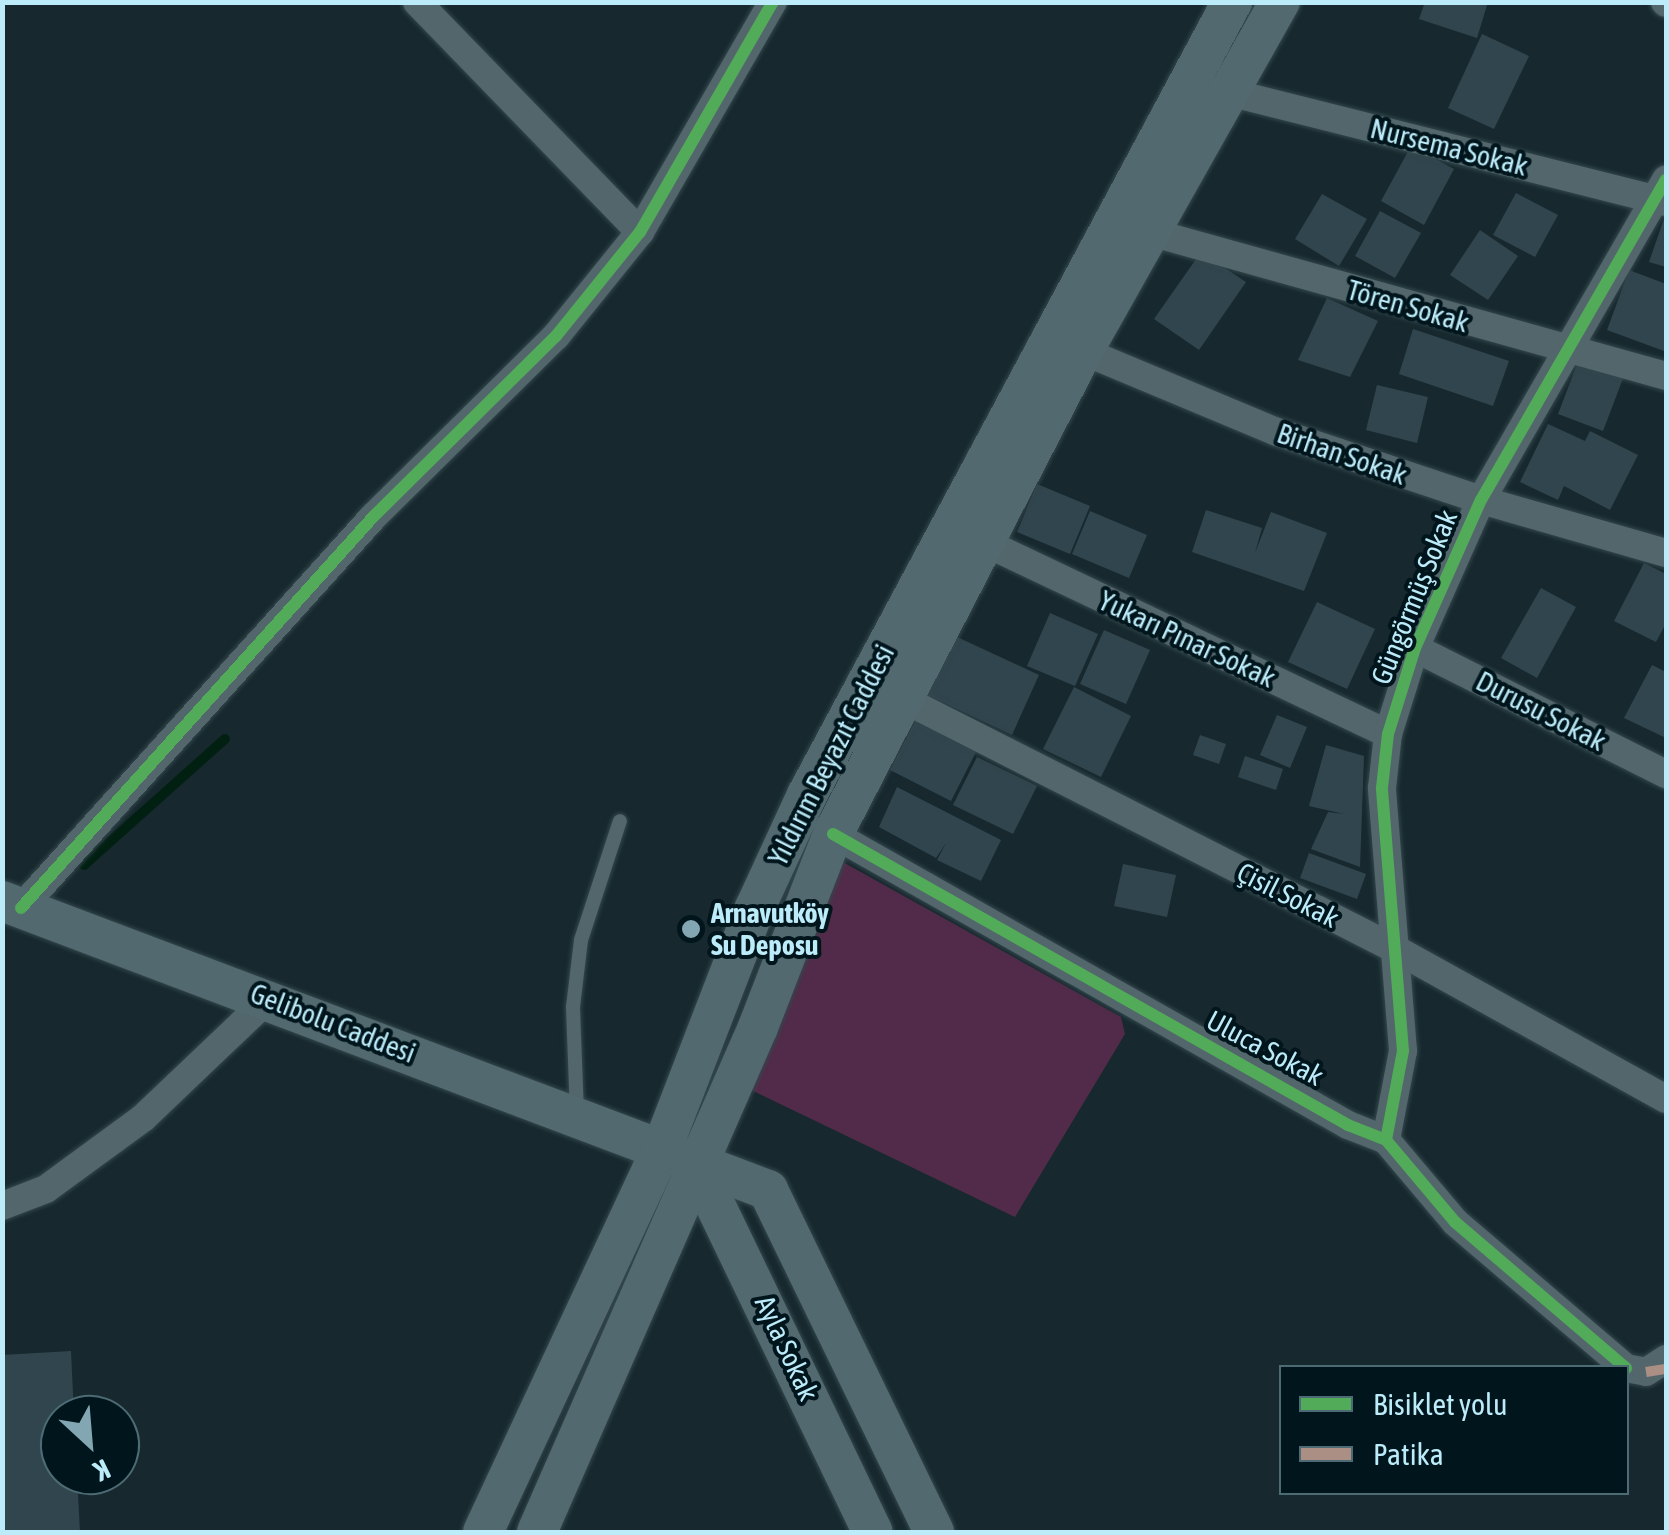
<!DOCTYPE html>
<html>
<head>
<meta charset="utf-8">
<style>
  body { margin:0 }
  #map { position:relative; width:1669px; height:1535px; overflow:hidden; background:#17292e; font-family:"Asap Condensed",sans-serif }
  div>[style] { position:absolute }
  .green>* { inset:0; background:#522b4a }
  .stream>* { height:10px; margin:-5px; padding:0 5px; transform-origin:5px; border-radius:5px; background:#022012 }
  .building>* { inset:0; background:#31454e }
  .roads { filter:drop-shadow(0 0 2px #33474d) drop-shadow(0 0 2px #33474d) }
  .lane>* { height:14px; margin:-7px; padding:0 7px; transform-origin:7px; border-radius:7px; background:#52666c }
  .street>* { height:28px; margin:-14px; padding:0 14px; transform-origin:14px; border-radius:14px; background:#52666c }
  .secondary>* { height:40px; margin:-20px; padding:0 20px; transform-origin:20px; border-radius:20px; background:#51696f }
  .quiet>* { height:10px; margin-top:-5px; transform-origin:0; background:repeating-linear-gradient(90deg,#ac8f84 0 20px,transparent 0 30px) }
  .cycleway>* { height:12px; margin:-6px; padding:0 6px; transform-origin:6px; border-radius:6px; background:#51ab58 }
  .dots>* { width:28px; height:28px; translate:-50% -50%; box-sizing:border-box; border:5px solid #01151c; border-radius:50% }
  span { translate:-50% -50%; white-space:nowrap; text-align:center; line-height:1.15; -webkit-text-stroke:8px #01151c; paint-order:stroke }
  .street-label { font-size:28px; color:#bcebf9 }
  .poi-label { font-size:28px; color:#bcebf9; font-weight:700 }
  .left { translate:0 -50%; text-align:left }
  .frame { position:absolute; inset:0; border:5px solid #bcebf9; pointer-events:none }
  .legend { position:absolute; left:1279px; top:1365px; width:350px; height:130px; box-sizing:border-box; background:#01151c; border:2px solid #4c6b74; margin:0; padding:12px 18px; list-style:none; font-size:30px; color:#bcebf9 }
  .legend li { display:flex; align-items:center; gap:20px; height:50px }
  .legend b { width:50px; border:2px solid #4c6b74 }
  .north { position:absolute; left:40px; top:1395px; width:100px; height:100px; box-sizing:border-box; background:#01151c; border:2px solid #4c6b74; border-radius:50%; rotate:154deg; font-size:28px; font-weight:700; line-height:40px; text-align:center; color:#bcebf9 }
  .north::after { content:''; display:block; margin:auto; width:35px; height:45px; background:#82a7b2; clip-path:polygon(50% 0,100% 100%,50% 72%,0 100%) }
</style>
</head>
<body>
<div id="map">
  <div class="green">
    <div style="clip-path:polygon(841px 861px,1121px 1017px,1125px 1034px,1015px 1217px,751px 1090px)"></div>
  </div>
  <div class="stream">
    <div style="left:84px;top:865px;width:189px;rotate:-41.8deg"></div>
  </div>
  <div class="building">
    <div style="clip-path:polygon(1425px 2px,1488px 2px,1477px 38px,1419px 19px)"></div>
    <div style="clip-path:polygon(1482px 34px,1529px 56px,1494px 129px,1448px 108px)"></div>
    <div style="clip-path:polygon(1411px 146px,1454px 169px,1424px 225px,1381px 201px)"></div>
    <div style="clip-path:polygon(1516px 193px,1558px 215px,1535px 257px,1493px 235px)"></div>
    <div style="clip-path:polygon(1322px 194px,1367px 219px,1339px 266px,1295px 239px)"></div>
    <div style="clip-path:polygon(1380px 211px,1421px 233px,1395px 278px,1355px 256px)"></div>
    <div style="clip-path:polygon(1666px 213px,1666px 267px,1649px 262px)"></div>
    <div style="clip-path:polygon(1480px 230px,1518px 256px,1488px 300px,1450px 275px)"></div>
    <div style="clip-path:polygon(1201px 252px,1246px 282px,1199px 350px,1154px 319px)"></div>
    <div style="clip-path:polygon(1629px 270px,1666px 284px,1664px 351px,1607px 330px)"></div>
    <div style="clip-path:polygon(1327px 298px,1378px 321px,1350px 377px,1298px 360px)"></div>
    <div style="clip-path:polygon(1413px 329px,1509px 361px,1493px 406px,1399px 374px)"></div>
    <div style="clip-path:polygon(1579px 359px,1624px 376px,1603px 431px,1558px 414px)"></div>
    <div style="clip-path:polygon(1377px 385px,1428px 397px,1417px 443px,1366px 430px)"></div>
    <div style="clip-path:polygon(1548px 424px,1585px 441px,1590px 431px,1638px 455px,1610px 510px,1564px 486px,1558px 500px,1520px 482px)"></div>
    <div style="clip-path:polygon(1037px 484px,1090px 506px,1070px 554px,1017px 532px)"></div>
    <div style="clip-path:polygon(1206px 510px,1262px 528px,1255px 553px,1271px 512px,1327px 533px,1304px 591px,1192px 552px)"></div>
    <div style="clip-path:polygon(1090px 511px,1147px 535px,1129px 578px,1072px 554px)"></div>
    <div style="clip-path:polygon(1644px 563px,1666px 574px,1666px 623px,1656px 642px,1614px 621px)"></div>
    <div style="clip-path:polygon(1541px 588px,1576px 607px,1537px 678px,1501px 658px)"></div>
    <div style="clip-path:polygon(1317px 602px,1375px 629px,1347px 689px,1288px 662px)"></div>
    <div style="clip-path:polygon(1050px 613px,1098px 634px,1075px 686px,1027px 666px)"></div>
    <div style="clip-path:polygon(1104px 630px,1150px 650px,1126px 704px,1080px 684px)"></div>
    <div style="clip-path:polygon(955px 636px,1039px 675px,1012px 735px,927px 695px)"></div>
    <div style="clip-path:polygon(1652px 665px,1666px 672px,1666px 738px,1624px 718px)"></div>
    <div style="clip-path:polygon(1074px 687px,1131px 716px,1101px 777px,1043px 749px)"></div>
    <div style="clip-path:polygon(1277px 715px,1307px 727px,1290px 768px,1260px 755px)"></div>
    <div style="clip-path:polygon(915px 721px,976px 752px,951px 801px,890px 770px)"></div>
    <div style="clip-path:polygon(1200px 735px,1226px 744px,1219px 764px,1193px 755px)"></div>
    <div style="clip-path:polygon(1326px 745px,1364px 756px,1360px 867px,1311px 849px,1328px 812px,1344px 814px,1309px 806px)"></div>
    <div style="clip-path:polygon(1245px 756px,1283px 769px,1276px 790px,1238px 777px)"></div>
    <div style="clip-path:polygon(977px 757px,1037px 786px,1013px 834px,953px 805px)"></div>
    <div style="clip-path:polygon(897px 787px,1001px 840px,981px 881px,937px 860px,946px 843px,936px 858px,879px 827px)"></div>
    <div style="clip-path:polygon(1309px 853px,1366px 874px,1357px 899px,1300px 878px)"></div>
    <div style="clip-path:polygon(1123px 864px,1176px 875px,1167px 917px,1114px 906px)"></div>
    <div style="clip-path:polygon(71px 1351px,74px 1415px,60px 1415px,60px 1475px,77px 1475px,80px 1532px,2px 1532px,2px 1355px)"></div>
  </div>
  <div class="roads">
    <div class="lane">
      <div style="left:577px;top:1113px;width:106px;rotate:-92.2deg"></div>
      <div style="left:573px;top:1007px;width:67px;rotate:-83.2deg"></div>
      <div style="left:581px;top:940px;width:125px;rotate:-71.9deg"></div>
    </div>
    <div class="street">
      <div style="left:417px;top:2px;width:320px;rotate:45.9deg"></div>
      <div style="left:1665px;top:2px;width:1px;rotate:45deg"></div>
      <div style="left:1232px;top:93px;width:447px;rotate:14.1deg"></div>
      <div style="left:1150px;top:232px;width:536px;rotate:15.59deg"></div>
      <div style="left:1083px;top:351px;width:210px;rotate:22.7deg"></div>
      <div style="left:1277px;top:432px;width:215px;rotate:18.4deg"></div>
      <div style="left:1481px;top:500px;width:192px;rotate:16deg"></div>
      <div style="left:986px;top:543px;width:445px;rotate:25.4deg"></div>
      <div style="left:1415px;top:648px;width:281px;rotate:26.7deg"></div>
      <div style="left:905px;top:700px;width:554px;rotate:26.93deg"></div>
      <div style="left:1399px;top:951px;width:305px;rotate:29deg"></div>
      <div style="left:833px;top:834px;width:592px;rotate:29.47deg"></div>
      <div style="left:1348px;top:1125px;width:41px;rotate:21.5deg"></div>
      <div style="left:1386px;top:1140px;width:107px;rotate:49.9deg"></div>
      <div style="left:1455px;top:1222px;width:225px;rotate:40.5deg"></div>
      <div style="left:21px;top:908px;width:526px;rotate:-48deg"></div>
      <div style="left:373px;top:517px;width:257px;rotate:-44.7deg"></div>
      <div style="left:556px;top:336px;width:134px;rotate:-51.1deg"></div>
      <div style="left:640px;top:232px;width:266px;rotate:-60deg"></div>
      <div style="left:1386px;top:1140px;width:91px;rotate:-79.2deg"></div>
      <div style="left:1403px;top:1051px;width:264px;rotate:-94.6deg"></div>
      <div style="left:1382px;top:788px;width:54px;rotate:-83.7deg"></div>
      <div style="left:1388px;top:734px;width:90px;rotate:-72.6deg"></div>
      <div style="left:1415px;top:648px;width:162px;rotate:-66deg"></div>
      <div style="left:1481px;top:500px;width:370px;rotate:-60deg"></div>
      <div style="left:2px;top:1206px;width:47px;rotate:-21.1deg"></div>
      <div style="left:46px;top:1189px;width:120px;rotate:-36.2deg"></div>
      <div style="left:143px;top:1118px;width:174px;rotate:-43.6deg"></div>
      <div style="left:1626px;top:1368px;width:20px;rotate:11deg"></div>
      <div style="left:1646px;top:1372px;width:24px;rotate:-33deg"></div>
    </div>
    <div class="secondary">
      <div style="left:2px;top:901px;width:819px;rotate:20.67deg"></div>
      <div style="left:768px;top:1190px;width:380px;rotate:64.1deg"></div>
      <div style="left:696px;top:1165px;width:407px;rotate:64.3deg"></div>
      <div style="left:483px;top:1532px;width:421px;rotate:-65deg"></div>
      <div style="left:661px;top:1151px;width:261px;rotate:-68.9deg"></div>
      <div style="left:755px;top:908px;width:124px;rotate:-65.3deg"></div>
      <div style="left:807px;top:795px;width:900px;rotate:-61.81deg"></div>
      <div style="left:537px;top:1532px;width:551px;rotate:-66.36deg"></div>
      <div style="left:758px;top:1027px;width:207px;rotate:-68.8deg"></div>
      <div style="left:833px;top:834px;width:544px;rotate:-62.63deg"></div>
      <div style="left:1083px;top:351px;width:401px;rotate:-60.6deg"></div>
    </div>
  </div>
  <div class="quiet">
    <div style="left:1646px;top:1372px;width:20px;rotate:-9deg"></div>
  </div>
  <div class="cycleway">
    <div style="left:833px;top:834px;width:592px;rotate:29.47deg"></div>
    <div style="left:1348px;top:1125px;width:41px;rotate:21.5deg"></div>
    <div style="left:1386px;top:1140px;width:107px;rotate:49.9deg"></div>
    <div style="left:1455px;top:1222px;width:225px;rotate:40.5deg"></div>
    <div style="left:21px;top:908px;width:526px;rotate:-48deg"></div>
    <div style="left:373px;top:517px;width:257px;rotate:-44.7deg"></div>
    <div style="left:556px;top:336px;width:134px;rotate:-51.1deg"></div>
    <div style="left:640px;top:232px;width:266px;rotate:-60deg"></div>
    <div style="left:1386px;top:1140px;width:91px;rotate:-79.2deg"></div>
    <div style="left:1403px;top:1051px;width:264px;rotate:-94.6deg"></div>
    <div style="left:1382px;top:788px;width:54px;rotate:-83.7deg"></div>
    <div style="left:1388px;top:734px;width:90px;rotate:-72.6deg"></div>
    <div style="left:1415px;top:648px;width:162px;rotate:-66deg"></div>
    <div style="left:1481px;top:500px;width:370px;rotate:-60deg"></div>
  </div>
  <div class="dots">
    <div style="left:691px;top:929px;background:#82a7b2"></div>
  </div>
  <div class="street-label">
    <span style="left:1449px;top:147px;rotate:14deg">Nursema Sokak</span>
    <span style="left:1408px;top:306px;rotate:16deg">Tören Sokak</span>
    <span style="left:1342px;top:454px;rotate:19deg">Birhan Sokak</span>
    <span style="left:1414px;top:597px;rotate:-68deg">Güngörmüş Sokak</span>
    <span style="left:1187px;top:639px;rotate:25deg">Yukarı Pınar Sokak</span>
    <span style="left:1541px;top:711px;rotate:27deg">Durusu Sokak</span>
    <span style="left:831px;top:755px;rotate:-63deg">Yıldırım Beyazıt Caddesi</span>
    <span style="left:1288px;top:895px;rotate:27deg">Çisil Sokak</span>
    <span style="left:333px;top:1023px;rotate:21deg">Gelibolu Caddesi</span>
    <span style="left:1265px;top:1048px;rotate:28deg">Uluca Sokak</span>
    <span style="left:787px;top:1348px;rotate:65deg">Ayla Sokak</span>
  </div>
  <div class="poi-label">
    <span class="left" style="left:711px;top:929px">Arnavutköy<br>Su Deposu</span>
  </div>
  <div class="frame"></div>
  <ul class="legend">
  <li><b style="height:12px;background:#51ab58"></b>Bisiklet yolu</li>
  <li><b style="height:12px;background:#ac8f84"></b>Patika</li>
  </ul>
  <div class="north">K</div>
</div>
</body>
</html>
